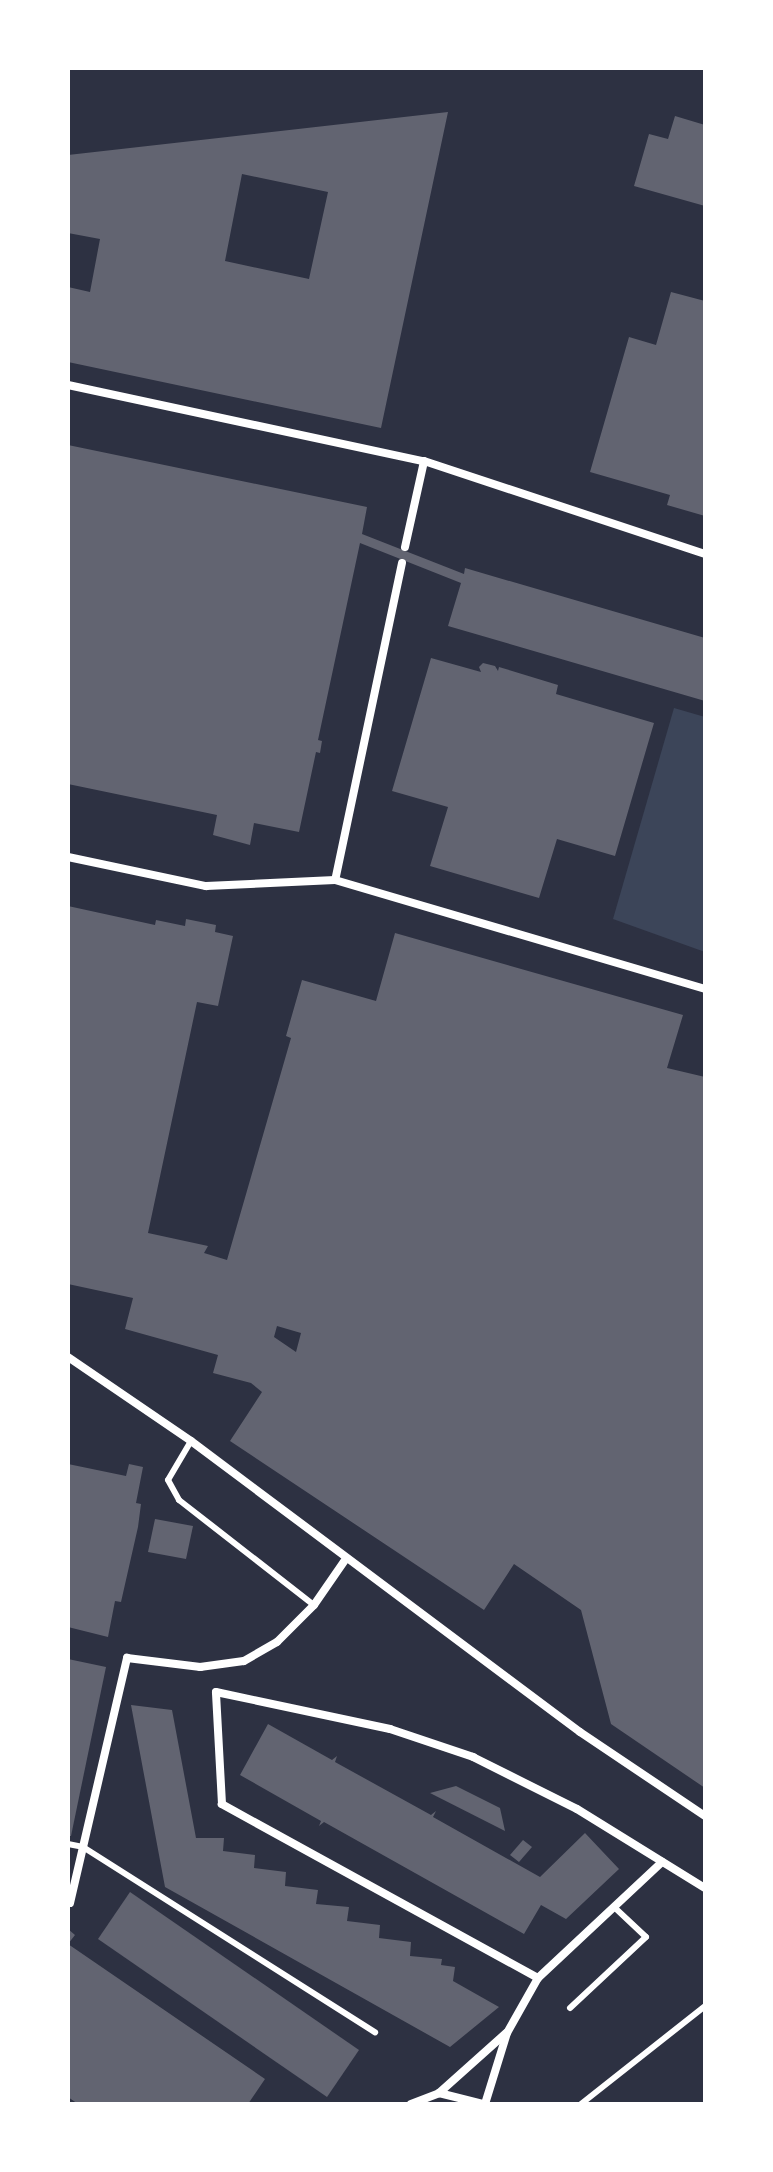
<!DOCTYPE html>
<html>
<head>
<meta charset="utf-8">
<style>
  body { margin:0 }
  #map { position:relative; width:773px; height:2172px; overflow:hidden; background:#2d3142; font-family:Overpass,sans-serif }
  div>[style] { position:absolute }
  .green>* { inset:0; background:#3c4559 }
  .building>* { inset:0; background:#626471 }
  .service>* { height:6px; margin:-3px; padding:0 3px; transform-origin:3px; border-radius:3px; background:#fff }
  .minor>* { height:8px; margin:-4px; padding:0 4px; transform-origin:4px; border-radius:4px; background:#fff }
  span { translate:-50% -50%; white-space:nowrap; text-align:center; line-height:1.15; -webkit-text-stroke:6px #fff; paint-order:stroke }
  .frame { position:absolute; inset:0; border:70px solid #fff; pointer-events:none }
</style>
</head>
<body>
<div id="map">
  <div class="green">
    <div style="clip-path:polygon(674px 708px,705px 717px,705px 952px,613px 919px)"></div>
  </div>
  <div class="building">
    <div style="clip-path:polygon(evenodd,448px 112px,381px 428px,68px 362px,68px 287px,90px 292px,100px 239px,68px 233px,68px 155px,448px 112px,242px 174px,328px 192px,309px 279px,225px 261px,242px 174px)"></div>
    <div style="clip-path:polygon(675px 116px,705px 125px,705px 206px,634px 186px,649px 134px,668px 139px)"></div>
    <div style="clip-path:polygon(671px 292px,705px 301px,705px 516px,667px 505px,670px 495px,590px 472px,629px 337px,656px 345px)"></div>
    <div style="clip-path:polygon(68px 445px,367px 507px,362px 534px,464px 574px,465px 568px,705px 638px,705px 701px,448px 626px,461px 583px,360px 543px,318px 740px,322px 741px,320px 753px,316px 752px,299px 832px,254px 823px,250px 845px,213px 835px,217px 815px,68px 784px)"></div>
    <div style="clip-path:polygon(431px 658px,481px 672px,479px 667px,483px 663px,495px 666px,498px 671px,499px 667px,558px 685px,556px 694px,654px 723px,615px 856px,557px 839px,539px 898px,430px 866px,448px 807px,392px 791px)"></div>
    <div style="clip-path:polygon(evenodd,68px 906px,155px 925px,156px 920px,185px 926px,186px 919px,216px 925px,215px 932px,233px 936px,218px 1006px,197px 1002px,148px 1233px,208px 1246px,204px 1253px,227px 1260px,291px 1038px,286px 1036px,302px 980px,376px 1001px,395px 933px,683px 1015px,667px 1068px,705px 1077px,705px 1788px,611px 1724px,581px 1610px,514px 1564px,484px 1610px,230px 1441px,262px 1392px,251px 1383px,213px 1373px,218px 1355px,125px 1329px,133px 1298px,68px 1284px,68px 906px,277px 1326px,301px 1333px,296px 1352px,274px 1337px,277px 1326px)"></div>
    <div style="clip-path:polygon(68px 1464px,126px 1476px,129px 1464px,143px 1467px,136px 1503px,141px 1504px,138px 1527px,121px 1602px,115px 1601px,108px 1637px,68px 1627px)"></div>
    <div style="clip-path:polygon(155px 1519px,193px 1526px,186px 1559px,148px 1552px)"></div>
    <div style="clip-path:polygon(68px 1659px,106px 1667px,71px 1836px,68px 1836px)"></div>
    <div style="clip-path:polygon(131px 1705px,172px 1710px,196px 1838px,224px 1838px,223px 1851px,255px 1855px,254px 1868px,286px 1872px,285px 1886px,318px 1890px,316px 1904px,349px 1907px,347px 1921px,380px 1925px,379px 1938px,411px 1942px,410px 1956px,442px 1959px,441px 1965px,455px 1967px,453px 1981px,499px 2007px,450px 2047px,165px 1887px)"></div>
    <div style="clip-path:polygon(268px 1724px,332px 1760px,337px 1756px,335px 1762px,431px 1815px,436px 1811px,433px 1817px,540px 1877px,585px 1833px,619px 1869px,566px 1919px,541px 1905px,524px 1934px,324px 1822px,319px 1826px,321px 1821px,240px 1775px)"></div>
    <div style="clip-path:polygon(456px 1786px,500px 1808px,505px 1831px,430px 1793px)"></div>
    <div style="clip-path:polygon(523px 1840px,532px 1847px,519px 1862px,510px 1855px)"></div>
    <div style="clip-path:polygon(130px 1892px,359px 2050px,327px 2097px,98px 1939px)"></div>
    <div style="clip-path:polygon(68px 1929px,75px 1935px,68px 1944px,265px 2079px,248px 2104px,78px 2104px,68px 2097px)"></div>
  </div>
  <div class="service">
    <div style="left:191px;top:1441px;width:45px;rotate:120.5deg"></div>
    <div style="left:168px;top:1480px;width:23px;rotate:61deg"></div>
    <div style="left:179px;top:1500px;width:171px;rotate:37.9deg"></div>
    <div style="left:68px;top:1844px;width:15px;rotate:11deg"></div>
    <div style="left:83px;top:1847px;width:346px;rotate:32.4deg"></div>
    <div style="left:570px;top:2008px;width:104px;rotate:-43.1deg"></div>
    <div style="left:646px;top:1937px;width:44px;rotate:-136.8deg"></div>
    <div style="left:581px;top:2104px;width:158px;rotate:-38.3deg"></div>
  </div>
  <div class="minor">
    <div style="left:68px;top:385px;width:364px;rotate:12.1deg"></div>
    <div style="left:424px;top:461px;width:296px;rotate:18.3deg"></div>
    <div style="left:405px;top:547px;width:88px;rotate:-77.5deg"></div>
    <div style="left:402px;top:563px;width:324px;rotate:101.9deg"></div>
    <div style="left:335px;top:880px;width:386px;rotate:16.4deg"></div>
    <div style="left:68px;top:857px;width:141px;rotate:11.9deg"></div>
    <div style="left:206px;top:886px;width:129px;rotate:-2.7deg"></div>
    <div style="left:68px;top:1357px;width:149px;rotate:34.3deg"></div>
    <div style="left:191px;top:1441px;width:486px;rotate:36.8deg"></div>
    <div style="left:580px;top:1732px;width:151px;rotate:33.9deg"></div>
    <div style="left:70px;top:1903px;width:252px;rotate:-76.9deg"></div>
    <div style="left:127px;top:1658px;width:74px;rotate:7deg"></div>
    <div style="left:200px;top:1667px;width:44px;rotate:-7.8deg"></div>
    <div style="left:244px;top:1661px;width:38px;rotate:-30deg"></div>
    <div style="left:277px;top:1642px;width:52px;rotate:-45deg"></div>
    <div style="left:314px;top:1605px;width:55px;rotate:-55.4deg"></div>
    <div style="left:538px;top:1978px;width:361px;rotate:-151.2deg"></div>
    <div style="left:222px;top:1804px;width:112px;rotate:-93.1deg"></div>
    <div style="left:216px;top:1692px;width:178px;rotate:12deg"></div>
    <div style="left:390px;top:1729px;width:88px;rotate:18.6deg"></div>
    <div style="left:473px;top:1757px;width:116px;rotate:26.6deg"></div>
    <div style="left:577px;top:1809px;width:150px;rotate:31.7deg"></div>
    <div style="left:439px;top:2093px;width:90px;rotate:-41.8deg"></div>
    <div style="left:411px;top:2104px;width:30px;rotate:-21deg"></div>
    <div style="left:439px;top:2093px;width:45px;rotate:14deg"></div>
    <div style="left:485px;top:2104px;width:74px;rotate:-72.8deg"></div>
    <div style="left:507px;top:2033px;width:63px;rotate:-60.6deg"></div>
    <div style="left:538px;top:1978px;width:170px;rotate:-43.1deg"></div>
  </div>
  <div class="frame"></div>
</div>
</body>
</html>
